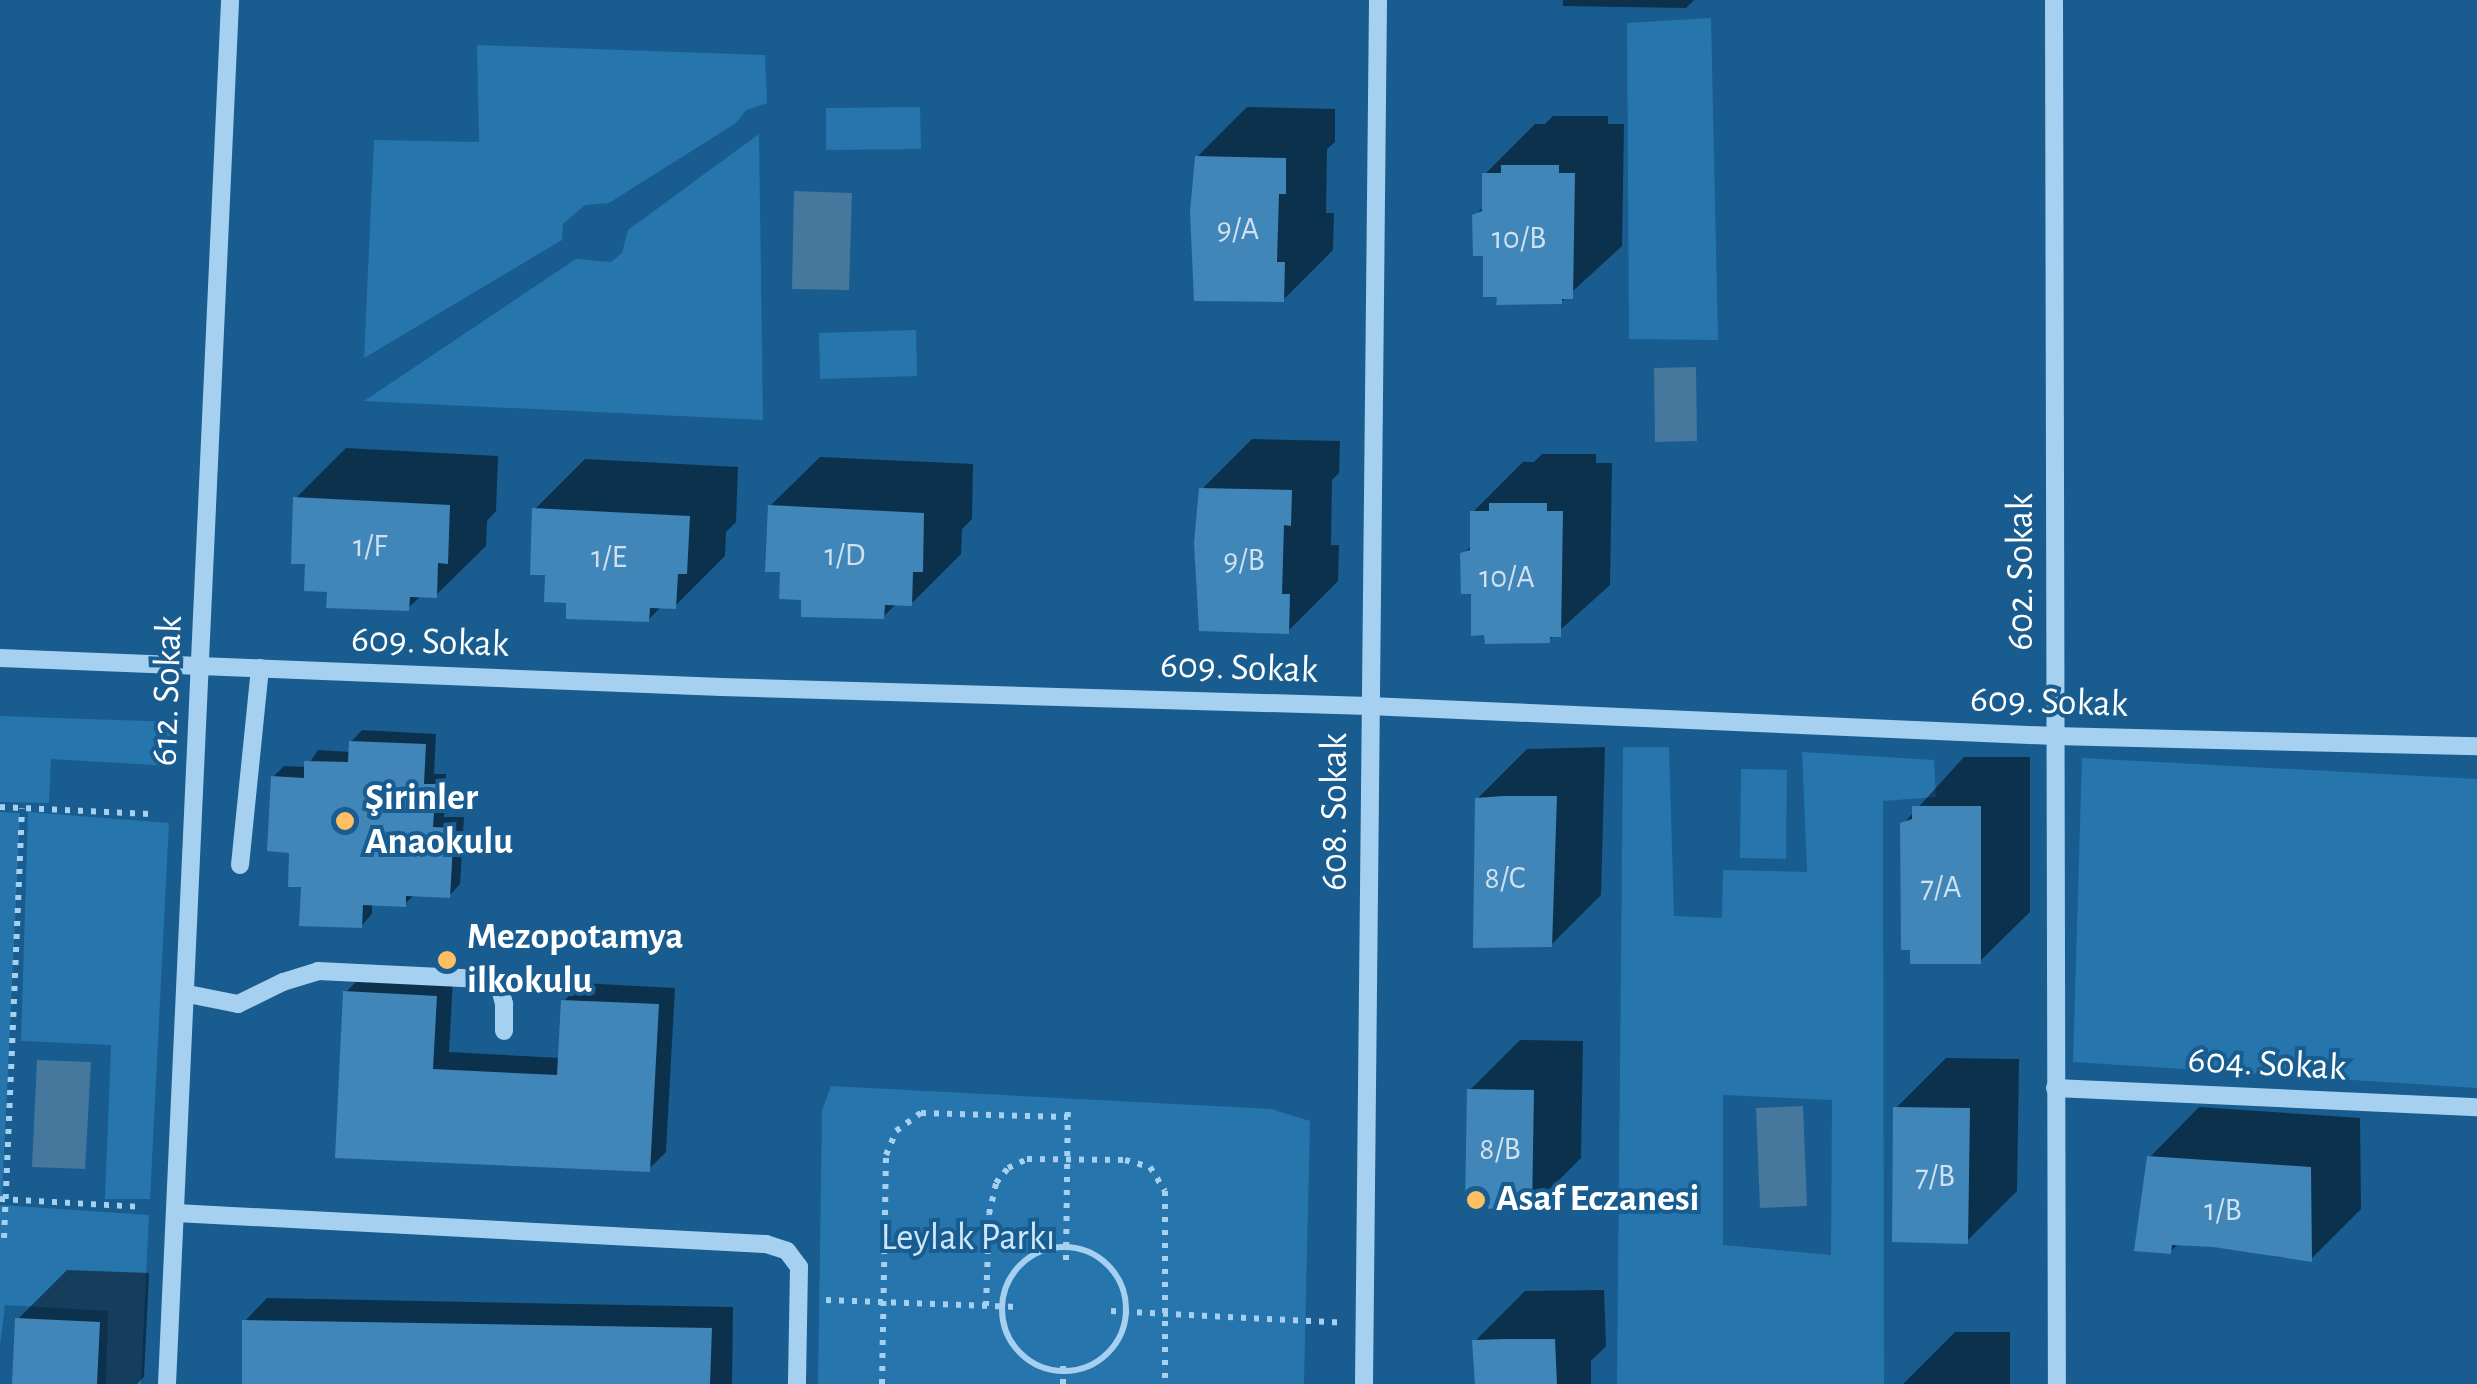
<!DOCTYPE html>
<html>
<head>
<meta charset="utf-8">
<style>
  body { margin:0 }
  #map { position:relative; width:2477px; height:1384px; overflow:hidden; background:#185c90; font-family:"Alegreya Sans",sans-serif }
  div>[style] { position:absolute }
  .green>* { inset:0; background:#2775ad }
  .water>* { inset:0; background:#46779c }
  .shadow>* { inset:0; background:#0007 }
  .building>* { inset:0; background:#4086b9 }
  .path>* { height:6px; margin-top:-3px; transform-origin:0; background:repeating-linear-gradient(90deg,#a5d0f0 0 5px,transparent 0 13px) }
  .path>.ring { margin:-3px; padding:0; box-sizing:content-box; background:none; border:6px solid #a5d0f0; border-radius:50% }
  .minor>* { height:18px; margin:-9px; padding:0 9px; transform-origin:9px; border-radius:9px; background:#a5d0f0 }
  .dots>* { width:28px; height:28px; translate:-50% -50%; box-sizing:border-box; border:5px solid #185c90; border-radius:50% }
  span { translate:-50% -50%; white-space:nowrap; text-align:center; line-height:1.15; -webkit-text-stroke:8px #185c90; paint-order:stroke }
  .number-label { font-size:32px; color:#cfe1ee }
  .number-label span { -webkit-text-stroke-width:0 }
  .street-label { font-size:38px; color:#fff }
  .poi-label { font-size:38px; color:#fff; font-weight:700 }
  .left { translate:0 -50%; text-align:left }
  .park-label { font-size:38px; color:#cce7fb }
</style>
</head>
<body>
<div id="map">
  <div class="green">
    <div style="clip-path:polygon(1711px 18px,1718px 340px,1629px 339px,1627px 23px)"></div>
    <div style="clip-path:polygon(477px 45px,765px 55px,767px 103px,746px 110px,736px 123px,609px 203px,585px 205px,563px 224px,562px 240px,364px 358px,374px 140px,479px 142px)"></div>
    <div style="clip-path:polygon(920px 107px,921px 149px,826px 150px,826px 108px)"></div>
    <div style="clip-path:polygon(759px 134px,763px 420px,364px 401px,576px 259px,611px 262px,622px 253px,628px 230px)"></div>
    <div style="clip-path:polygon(916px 330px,917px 376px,820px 379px,819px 333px)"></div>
    <div style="clip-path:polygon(0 716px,174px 722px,171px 766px,51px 759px,49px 803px,0 802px)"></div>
    <div style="clip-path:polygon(evenodd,1623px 747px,1669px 747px,1674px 916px,1722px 918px,1723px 870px,1807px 872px,1802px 752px,1934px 760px,1936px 797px,1883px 801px,1884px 1384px,1617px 1384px,1623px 747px,1723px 1095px,1832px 1100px,1831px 1255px,1723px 1245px,1723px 1095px)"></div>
    <div style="clip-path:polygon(2082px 758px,2477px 779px,2477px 1088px,2073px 1062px)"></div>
    <div style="clip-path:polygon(1741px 769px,1787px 770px,1786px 859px,1740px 858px)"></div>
    <div style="clip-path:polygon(0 812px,20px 813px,2px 1197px,0 1197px)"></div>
    <div style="clip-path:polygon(28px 812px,169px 823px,150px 1199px,105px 1199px,111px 1045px,21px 1041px)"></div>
    <div style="clip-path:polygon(831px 1086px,1271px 1109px,1310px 1121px,1304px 1384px,818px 1384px,822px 1110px)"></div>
    <div style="clip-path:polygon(0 1205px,149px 1215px,141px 1384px,106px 1384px,108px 1311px,5px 1305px,0 1346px)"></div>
  </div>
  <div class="water">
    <div style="clip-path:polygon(794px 191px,852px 193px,849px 290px,792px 289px)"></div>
    <div style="clip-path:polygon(1696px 367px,1697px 441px,1655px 442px,1654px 368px)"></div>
    <div style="clip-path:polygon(37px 1060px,91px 1062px,85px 1169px,32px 1167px)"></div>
    <div style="clip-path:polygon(1803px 1106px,1807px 1206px,1760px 1208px,1756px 1108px)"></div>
  </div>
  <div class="shadow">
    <div style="clip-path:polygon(1563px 0,1694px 0,1686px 8px,1563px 6px)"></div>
    <div style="clip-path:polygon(1247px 107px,1335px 109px,1335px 142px,1327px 149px,1326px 213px,1334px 213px,1333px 250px,1283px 300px,1197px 157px)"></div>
    <div style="clip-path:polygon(1553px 116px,1608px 116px,1608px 124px,1624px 124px,1622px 246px,1561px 302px,1485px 253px,1475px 216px,1485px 205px,1485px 174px,1535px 124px,1545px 124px)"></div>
    <div style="clip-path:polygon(1252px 439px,1340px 441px,1339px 473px,1332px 480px,1331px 545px,1339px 545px,1338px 581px,1288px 631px,1202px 489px)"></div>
    <div style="clip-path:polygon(346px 448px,498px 456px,496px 511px,487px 521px,486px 546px,436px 595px,422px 595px,408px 608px,329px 589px,308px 562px,296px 498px)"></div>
    <div style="clip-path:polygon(1542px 454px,1596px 454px,1596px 463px,1612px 463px,1610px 585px,1549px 640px,1473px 592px,1463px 554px,1473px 544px,1473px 512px,1523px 462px,1534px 462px)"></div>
    <div style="clip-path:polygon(820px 457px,973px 464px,972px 519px,962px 529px,961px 554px,911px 604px,897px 603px,883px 617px,804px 598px,783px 570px,770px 506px)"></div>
    <div style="clip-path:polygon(585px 459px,738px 467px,736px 522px,726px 532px,725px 556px,675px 606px,662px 606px,648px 620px,569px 600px,547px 573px,535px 509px)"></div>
    <div style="clip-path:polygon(362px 730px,436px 734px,434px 774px,446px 774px,444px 817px,464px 817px,460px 884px,449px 896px,415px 894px,405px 904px,372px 903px,372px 914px,361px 926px,303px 885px,273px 777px,284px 766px,307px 767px,318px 750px,351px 752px,351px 742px)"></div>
    <div style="clip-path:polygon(1605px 747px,1601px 895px,1551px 945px,1477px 799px,1527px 749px)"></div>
    <div style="clip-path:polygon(1964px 757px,2030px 757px,2030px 912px,1980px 961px,1903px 824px)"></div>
    <div style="clip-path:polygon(363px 975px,453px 979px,449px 1052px,561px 1058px,564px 1001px,581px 983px,675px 988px,666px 1152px,649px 1169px,338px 1155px,346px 992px)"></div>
    <div style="clip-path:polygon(1520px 1040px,1583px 1041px,1581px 1158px,1531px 1208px,1470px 1090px)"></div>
    <div style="clip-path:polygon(1946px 1058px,2019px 1059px,2017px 1191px,1967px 1241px,1896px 1108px)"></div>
    <div style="clip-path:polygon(2199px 1107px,2360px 1118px,2361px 1209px,2311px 1259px,2276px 1257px,2274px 1251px,2179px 1243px,2170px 1252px,2150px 1157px)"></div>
    <div style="clip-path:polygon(67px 1270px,149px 1273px,144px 1377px,137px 1384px,14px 1384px,17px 1320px)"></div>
    <div style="clip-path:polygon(1604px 1290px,1606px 1346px,1591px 1361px,1591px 1384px,1477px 1384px,1475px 1341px,1525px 1291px)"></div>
    <div style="clip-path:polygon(267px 1298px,733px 1307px,732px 1384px,244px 1384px,245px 1321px)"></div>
    <div style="clip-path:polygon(1955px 1332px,2010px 1332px,2010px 1384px,1903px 1384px)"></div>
  </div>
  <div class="building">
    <div style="clip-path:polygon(1195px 156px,1286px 158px,1286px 194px,1279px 194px,1277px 262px,1285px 262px,1284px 302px,1194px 301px,1190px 212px)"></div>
    <div style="clip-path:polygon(1501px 165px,1559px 165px,1559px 173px,1575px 173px,1573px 299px,1562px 299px,1562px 304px,1496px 305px,1497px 297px,1483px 297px,1483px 256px,1473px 256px,1472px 215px,1482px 211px,1482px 173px,1501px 173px)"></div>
    <div style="clip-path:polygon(1199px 488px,1292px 490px,1291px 526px,1284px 525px,1282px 594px,1290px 594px,1289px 634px,1199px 631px,1194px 543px)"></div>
    <div style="clip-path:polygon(293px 497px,450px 505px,448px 564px,438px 563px,437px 598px,410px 597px,409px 611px,326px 608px,327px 592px,304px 591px,305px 564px,291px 564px)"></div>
    <div style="clip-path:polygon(1489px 503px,1547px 503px,1547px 511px,1563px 511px,1561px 637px,1550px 637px,1550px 643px,1485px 644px,1484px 635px,1471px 636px,1471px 594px,1461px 594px,1460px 553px,1470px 550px,1470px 511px,1489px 511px)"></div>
    <div style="clip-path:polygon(768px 505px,924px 513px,923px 572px,913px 572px,912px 606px,885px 605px,884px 619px,801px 617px,801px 600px,779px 599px,780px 572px,765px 572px)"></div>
    <div style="clip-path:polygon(532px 508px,690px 516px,687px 574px,678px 574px,676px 609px,650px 608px,649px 622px,566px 619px,566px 603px,544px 602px,545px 575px,530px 575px)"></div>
    <div style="clip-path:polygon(349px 741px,426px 744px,424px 784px,436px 784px,433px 827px,454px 828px,450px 898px,406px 896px,406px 907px,363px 905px,362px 928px,299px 926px,301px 887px,288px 887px,289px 853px,267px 851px,271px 776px,304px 778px,304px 761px,348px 762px)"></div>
    <div style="clip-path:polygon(1504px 796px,1557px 796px,1552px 947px,1473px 948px,1475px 798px)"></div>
    <div style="clip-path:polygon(1912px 806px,1981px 806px,1981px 964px,1910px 964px,1910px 950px,1901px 950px,1900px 823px,1912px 819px)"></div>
    <div style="clip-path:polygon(343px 991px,437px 996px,433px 1069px,557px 1075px,561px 1000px,659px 1004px,650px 1172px,335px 1158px)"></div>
    <div style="clip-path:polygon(1467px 1089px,1534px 1090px,1532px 1210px,1465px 1208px)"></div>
    <div style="clip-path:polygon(1893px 1107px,1970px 1108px,1968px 1244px,1892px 1242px)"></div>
    <div style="clip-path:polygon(2147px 1156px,2311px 1167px,2312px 1262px,2213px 1247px,2172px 1245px,2171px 1254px,2134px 1251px)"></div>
    <div style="clip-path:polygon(15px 1318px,100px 1322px,97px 1384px,12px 1384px)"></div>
    <div style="clip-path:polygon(242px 1320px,712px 1328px,710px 1384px,242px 1384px)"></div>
    <div style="clip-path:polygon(1506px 1339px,1555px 1339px,1557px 1384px,1475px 1384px,1472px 1340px)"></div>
  </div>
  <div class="path">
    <div style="left:0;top:807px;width:150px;rotate:2.7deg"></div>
    <div style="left:0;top:1199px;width:141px;rotate:3.2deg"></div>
    <div style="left:4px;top:1238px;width:430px;rotate:-87.6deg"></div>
    <div class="ring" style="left:1002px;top:1247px;width:118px;height:118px"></div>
    <div style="left:1066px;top:1260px;width:153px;rotate:-89.3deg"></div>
    <div style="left:826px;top:1300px;width:194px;rotate:2.1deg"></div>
    <div style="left:986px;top:1306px;width:92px;rotate:-88.1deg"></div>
    <div style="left:989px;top:1214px;width:32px;rotate:-77deg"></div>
    <div style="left:996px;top:1183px;width:19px;rotate:-51deg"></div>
    <div style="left:1008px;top:1168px;width:21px;rotate:-25deg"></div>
    <div style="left:1027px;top:1159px;width:98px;rotate:0.6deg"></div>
    <div style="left:1125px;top:1160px;width:26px;rotate:16deg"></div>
    <div style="left:1150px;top:1167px;width:28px;rotate:58deg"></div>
    <div style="left:1165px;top:1191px;width:193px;rotate:90deg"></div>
    <div style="left:1111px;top:1311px;width:233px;rotate:2.9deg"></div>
    <div style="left:882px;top:1384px;width:229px;rotate:-89deg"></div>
    <div style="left:886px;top:1155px;width:26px;rotate:-67deg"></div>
    <div style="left:896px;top:1131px;width:31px;rotate:-36deg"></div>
    <div style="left:921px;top:1113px;width:147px;rotate:1.6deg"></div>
    <div style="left:1063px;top:1384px;width:25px;rotate:-90deg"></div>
  </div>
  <div class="minor">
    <div style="left:2054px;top:0;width:1384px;rotate:89.88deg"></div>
    <div style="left:0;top:658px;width:722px;rotate:2.3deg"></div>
    <div style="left:721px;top:687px;width:648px;rotate:1.68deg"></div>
    <div style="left:1369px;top:706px;width:686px;rotate:2.51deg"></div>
    <div style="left:2054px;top:736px;width:423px;rotate:1.4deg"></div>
    <div style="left:240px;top:865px;width:198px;rotate:-84.2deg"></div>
    <div style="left:188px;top:994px;width:51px;rotate:11.3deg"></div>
    <div style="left:238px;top:1004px;width:50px;rotate:-26.1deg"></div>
    <div style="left:283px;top:982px;width:37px;rotate:-17deg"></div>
    <div style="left:318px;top:971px;width:164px;rotate:2.8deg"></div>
    <div style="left:482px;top:979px;width:18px;rotate:19deg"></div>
    <div style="left:499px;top:985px;width:20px;rotate:75deg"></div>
    <div style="left:504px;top:1004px;width:27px;rotate:90deg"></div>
    <div style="left:2055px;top:1088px;width:422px;rotate:2.6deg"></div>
    <div style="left:176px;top:1213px;width:591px;rotate:3.01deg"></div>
    <div style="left:766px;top:1244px;width:22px;rotate:18deg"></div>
    <div style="left:787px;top:1251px;width:20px;rotate:53deg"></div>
    <div style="left:799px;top:1267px;width:117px;rotate:91deg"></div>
    <div style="left:167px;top:1384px;width:1385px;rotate:-87.39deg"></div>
    <div style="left:1364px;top:1384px;width:1384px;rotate:-89.42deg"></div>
  </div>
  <div class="dots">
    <div style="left:345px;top:821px;background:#ffbe64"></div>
    <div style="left:447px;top:960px;background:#ffbe64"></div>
    <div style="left:1476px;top:1200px;background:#ffbe64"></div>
  </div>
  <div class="number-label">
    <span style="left:1238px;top:229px">9/A</span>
    <span style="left:1519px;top:238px">10/B</span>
    <span style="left:370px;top:546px">1/F</span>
    <span style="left:845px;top:555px">1/D</span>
    <span style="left:609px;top:557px">1/E</span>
    <span style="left:1244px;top:560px">9/B</span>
    <span style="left:1507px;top:577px">10/A</span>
    <span style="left:1505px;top:878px">8/C</span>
    <span style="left:1941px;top:887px">7/A</span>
    <span style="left:1500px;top:1149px">8/B</span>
    <span style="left:1935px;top:1176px">7/B</span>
    <span style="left:2223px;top:1210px">1/B</span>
  </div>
  <div class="street-label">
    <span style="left:2022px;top:572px;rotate:-90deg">602. Sokak</span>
    <span style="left:430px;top:643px;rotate:2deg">609. Sokak</span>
    <span style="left:1239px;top:669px;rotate:2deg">609. Sokak</span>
    <span style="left:168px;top:691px;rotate:-88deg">612. Sokak</span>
    <span style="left:2049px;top:703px;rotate:2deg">609. Sokak</span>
    <span style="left:1336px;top:812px;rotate:-90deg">608. Sokak</span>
    <span style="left:2267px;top:1065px;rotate:3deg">604. Sokak</span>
  </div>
  <div class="poi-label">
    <span class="left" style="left:365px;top:821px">Şirinler<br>Anaokulu</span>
    <span class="left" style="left:467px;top:960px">Mezopotamya<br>ilkokulu</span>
    <span class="left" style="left:1496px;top:1200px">Asaf Eczanesi</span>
  </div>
  <div class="park-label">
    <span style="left:968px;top:1239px">Leylak Parkı</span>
  </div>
</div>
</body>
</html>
